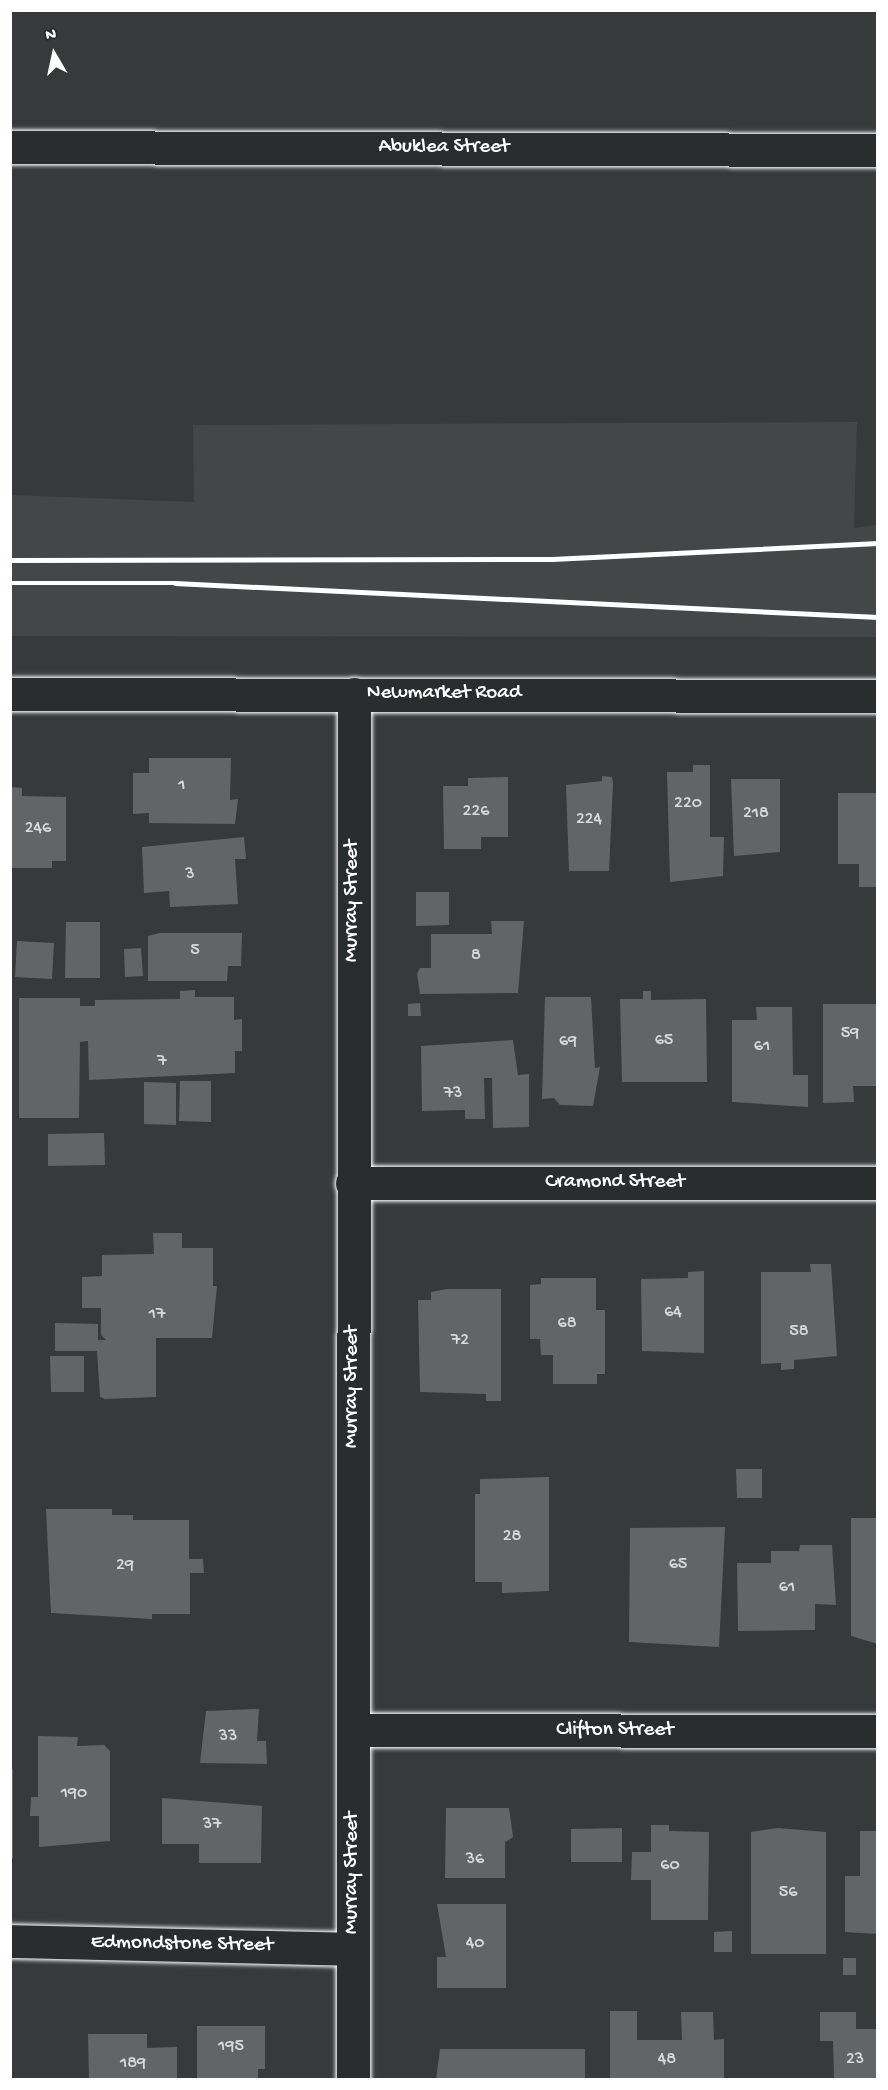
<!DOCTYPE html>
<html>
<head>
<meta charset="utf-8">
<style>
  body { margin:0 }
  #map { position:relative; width:888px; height:2090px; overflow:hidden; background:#373a3b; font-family:"Gochi Hand",sans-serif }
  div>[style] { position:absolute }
  .built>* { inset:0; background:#444748 }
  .building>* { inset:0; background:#636465 }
  .roads { filter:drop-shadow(0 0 2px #fff) drop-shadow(0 0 2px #fff) }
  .minor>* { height:33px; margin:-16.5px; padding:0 16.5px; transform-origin:16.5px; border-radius:16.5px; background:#2a2d2e }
  .secondary>* { height:33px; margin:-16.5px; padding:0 16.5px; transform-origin:16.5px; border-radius:16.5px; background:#2a2d2e }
  .rail>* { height:4.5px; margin:-2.25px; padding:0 2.25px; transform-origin:2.25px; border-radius:2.25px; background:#fff }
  span { translate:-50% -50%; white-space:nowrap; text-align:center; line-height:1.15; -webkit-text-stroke:6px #2a2d2e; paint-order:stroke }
  .number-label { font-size:18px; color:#d8d8d8 }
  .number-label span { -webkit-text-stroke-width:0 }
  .street-label { font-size:21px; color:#fff }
  .frame { position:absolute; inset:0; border:12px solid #fff; pointer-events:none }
  .north { position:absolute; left:24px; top:24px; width:60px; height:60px; -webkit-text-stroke:4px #2a2d2e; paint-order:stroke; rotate:351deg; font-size:16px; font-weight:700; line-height:24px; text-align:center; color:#fff }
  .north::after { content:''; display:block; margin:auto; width:21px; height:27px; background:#fff; clip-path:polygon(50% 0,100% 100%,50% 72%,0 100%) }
</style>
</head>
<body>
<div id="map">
  <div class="built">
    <div style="clip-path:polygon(857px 422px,854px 528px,877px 525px,877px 637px,11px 636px,11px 495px,194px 502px,193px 425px)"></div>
  </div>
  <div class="building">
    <div style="clip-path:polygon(149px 758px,231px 758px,230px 800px,238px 799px,235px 824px,149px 823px,149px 813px,133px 814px,133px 773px,149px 773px)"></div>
    <div style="clip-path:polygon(693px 765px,710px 765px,710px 837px,724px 837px,723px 876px,670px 882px,667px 772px,693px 772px)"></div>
    <div style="clip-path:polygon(602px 776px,612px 777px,613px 783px,609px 871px,569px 871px,566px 785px,602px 781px)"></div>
    <div style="clip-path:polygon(508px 777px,508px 837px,481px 837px,481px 849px,444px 849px,443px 786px,468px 786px,468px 778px)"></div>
    <div style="clip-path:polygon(731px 779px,780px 779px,780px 852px,734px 856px)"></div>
    <div style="clip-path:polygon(10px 787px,22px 788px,22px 796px,66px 797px,66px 861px,52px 861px,52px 868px,10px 868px)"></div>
    <div style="clip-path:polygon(838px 793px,878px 793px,878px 887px,859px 887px,859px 864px,838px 864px)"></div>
    <div style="clip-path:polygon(244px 837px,246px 859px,235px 859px,238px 904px,170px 907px,169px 891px,144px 893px,142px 847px)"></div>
    <div style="clip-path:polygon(416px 892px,449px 892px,449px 925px,416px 926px)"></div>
    <div style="clip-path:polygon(491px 921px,524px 921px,518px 993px,420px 994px,417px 974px,420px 968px,431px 968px,431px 934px,492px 934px)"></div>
    <div style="clip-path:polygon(66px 922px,100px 922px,100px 978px,65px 978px)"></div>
    <div style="clip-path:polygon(160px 933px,242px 933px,241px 966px,228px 966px,227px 981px,148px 981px,148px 936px)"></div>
    <div style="clip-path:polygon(17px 941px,54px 943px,52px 979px,15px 977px)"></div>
    <div style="clip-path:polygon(141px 948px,143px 976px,125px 977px,124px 949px)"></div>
    <div style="clip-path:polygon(195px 990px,195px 997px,234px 997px,234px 1020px,242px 1019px,242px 1051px,235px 1051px,235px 1073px,89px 1080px,88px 1041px,80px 1042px,79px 1118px,19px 1118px,19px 998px,80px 998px,80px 1006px,95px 1006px,95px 1000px,180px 999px,180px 991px)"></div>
    <div style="clip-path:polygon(643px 991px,651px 991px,651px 1000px,706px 999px,707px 1082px,622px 1082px,620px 999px,643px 999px)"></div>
    <div style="clip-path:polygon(545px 997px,591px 997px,595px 1068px,600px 1067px,593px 1106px,560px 1105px,554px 1098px,542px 1099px)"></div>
    <div style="clip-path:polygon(420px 1003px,421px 1016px,408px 1016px,408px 1004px)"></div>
    <div style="clip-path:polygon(823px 1004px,876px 1004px,878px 1081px,876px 1086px,853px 1086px,854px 1102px,823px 1103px)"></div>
    <div style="clip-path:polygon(756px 1007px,792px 1007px,793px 1075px,808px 1075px,808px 1107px,732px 1102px,732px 1020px,757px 1020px)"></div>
    <div style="clip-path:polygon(513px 1040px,518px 1075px,529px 1074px,529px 1127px,493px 1128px,492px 1078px,484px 1078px,485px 1119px,465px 1119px,465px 1110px,422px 1111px,421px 1046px)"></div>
    <div style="clip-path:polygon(180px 1081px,211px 1081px,211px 1122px,179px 1121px)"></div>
    <div style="clip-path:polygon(144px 1082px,176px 1083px,176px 1125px,144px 1124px)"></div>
    <div style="clip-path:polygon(104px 1133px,105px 1165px,48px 1166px,48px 1134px)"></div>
    <div style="clip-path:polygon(153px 1233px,182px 1233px,182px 1248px,213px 1248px,213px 1286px,217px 1286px,212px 1338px,156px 1338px,156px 1397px,105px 1399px,100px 1397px,97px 1351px,55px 1351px,55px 1323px,98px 1324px,98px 1340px,106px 1340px,101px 1335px,101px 1308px,82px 1308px,82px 1277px,102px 1276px,102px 1255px,154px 1254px)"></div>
    <div style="clip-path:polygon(810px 1264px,831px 1264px,837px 1356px,794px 1360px,794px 1369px,781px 1370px,781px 1363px,761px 1364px,761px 1272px,811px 1272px)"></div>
    <div style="clip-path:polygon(704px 1271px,704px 1353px,642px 1351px,641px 1279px,688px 1278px,688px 1272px)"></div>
    <div style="clip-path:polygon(541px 1278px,596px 1278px,596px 1310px,605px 1310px,605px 1374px,597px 1374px,597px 1384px,553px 1384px,553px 1355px,541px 1355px,540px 1339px,530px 1339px,530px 1285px,541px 1284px)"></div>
    <div style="clip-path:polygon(447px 1289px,501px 1289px,501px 1401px,486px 1401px,486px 1394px,420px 1392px,418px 1300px,431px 1300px,431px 1292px)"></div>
    <div style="clip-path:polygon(50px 1356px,84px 1356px,84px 1392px,51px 1392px)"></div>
    <div style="clip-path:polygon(736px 1469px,762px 1469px,762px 1498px,737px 1498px)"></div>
    <div style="clip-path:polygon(549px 1477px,549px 1591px,502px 1593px,502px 1582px,475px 1582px,475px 1494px,480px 1494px,480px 1479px)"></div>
    <div style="clip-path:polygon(46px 1509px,112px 1509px,112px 1515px,133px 1515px,133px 1520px,189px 1520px,189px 1559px,203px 1559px,204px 1573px,190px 1573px,190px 1614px,152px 1614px,152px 1619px,51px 1613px)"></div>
    <div style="clip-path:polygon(851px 1518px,878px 1518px,878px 1644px,851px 1636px)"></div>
    <div style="clip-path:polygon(725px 1527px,719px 1647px,629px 1642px,630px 1528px)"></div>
    <div style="clip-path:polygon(800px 1545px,832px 1545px,836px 1605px,815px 1604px,815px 1630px,738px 1631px,737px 1563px,771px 1563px,771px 1551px,799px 1551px)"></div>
    <div style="clip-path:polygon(259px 1709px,257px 1741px,266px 1741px,267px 1764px,200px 1763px,206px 1711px)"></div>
    <div style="clip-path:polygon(38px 1736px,78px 1737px,77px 1746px,104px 1745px,110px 1751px,110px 1841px,39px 1847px,39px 1816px,30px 1816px,31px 1797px,38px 1797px)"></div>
    <div style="clip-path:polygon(10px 1769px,13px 1769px,13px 1858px,10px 1858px)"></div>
    <div style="clip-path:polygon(162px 1798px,262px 1806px,261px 1863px,199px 1863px,199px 1844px,162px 1844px)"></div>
    <div style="clip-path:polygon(446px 1808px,509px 1808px,513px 1837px,505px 1842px,505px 1878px,445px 1878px)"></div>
    <div style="clip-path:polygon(651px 1825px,669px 1825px,669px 1831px,709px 1832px,708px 1920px,651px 1920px,651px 1880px,631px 1880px,632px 1852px,651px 1852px)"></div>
    <div style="clip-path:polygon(622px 1828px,622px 1862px,571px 1862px,571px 1829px)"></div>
    <div style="clip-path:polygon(778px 1828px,826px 1832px,826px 1954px,751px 1954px,751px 1832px)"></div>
    <div style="clip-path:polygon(860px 1831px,878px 1831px,878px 1934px,845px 1932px,845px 1876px,860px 1876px)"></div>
    <div style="clip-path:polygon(437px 1904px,506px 1904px,506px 1988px,437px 1988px,437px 1957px,446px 1957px)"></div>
    <div style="clip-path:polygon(732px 1931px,732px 1952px,714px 1952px,714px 1932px)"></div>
    <div style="clip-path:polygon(843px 1958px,856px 1958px,856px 1975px,843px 1975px)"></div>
    <div style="clip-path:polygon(610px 2011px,637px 2011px,637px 2040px,682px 2040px,681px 2012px,713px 2012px,714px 2040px,724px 2039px,724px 2080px,610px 2080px)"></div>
    <div style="clip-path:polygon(820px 2012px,856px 2012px,856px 2029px,878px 2029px,878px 2080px,834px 2080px,833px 2041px,820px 2041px)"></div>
    <div style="clip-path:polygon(197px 2026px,265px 2026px,265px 2069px,258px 2069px,258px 2080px,197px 2080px)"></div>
    <div style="clip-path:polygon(88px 2034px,147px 2034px,147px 2048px,177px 2047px,177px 2080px,89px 2080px)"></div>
    <div style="clip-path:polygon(440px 2049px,585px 2049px,585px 2080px,436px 2080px)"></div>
  </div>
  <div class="roads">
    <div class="minor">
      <div style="left:10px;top:147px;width:868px;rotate:0.2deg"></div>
      <div style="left:352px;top:1183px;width:526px"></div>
      <div style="left:353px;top:1730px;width:525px;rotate:0.11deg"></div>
      <div style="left:10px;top:1941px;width:343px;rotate:1.3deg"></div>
      <div style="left:353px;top:2080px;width:1386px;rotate:-89.96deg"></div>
    </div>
    <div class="secondary">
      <div style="left:10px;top:694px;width:868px;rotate:0.13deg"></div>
    </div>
  </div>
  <div class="rail">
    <div style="left:10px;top:560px;width:542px;rotate:-0.11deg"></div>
    <div style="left:552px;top:559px;width:326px;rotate:-2.8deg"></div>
    <div style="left:10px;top:583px;width:165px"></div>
    <div style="left:175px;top:583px;width:704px;rotate:2.77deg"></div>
  </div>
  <div class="number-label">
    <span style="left:182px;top:786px">1</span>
    <span style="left:688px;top:804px">220</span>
    <span style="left:476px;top:812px">226</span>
    <span style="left:756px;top:814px">218</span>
    <span style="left:589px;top:820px">224</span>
    <span style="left:38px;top:829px">246</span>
    <span style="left:190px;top:875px">3</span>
    <span style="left:195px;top:951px">5</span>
    <span style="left:476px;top:956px">8</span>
    <span style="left:850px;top:1034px">59</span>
    <span style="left:664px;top:1041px">65</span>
    <span style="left:568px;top:1042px">69</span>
    <span style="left:762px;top:1047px">61</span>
    <span style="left:162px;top:1062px">7</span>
    <span style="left:453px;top:1094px">73</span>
    <span style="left:673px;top:1313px">64</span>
    <span style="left:157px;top:1315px">17</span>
    <span style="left:567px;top:1324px">68</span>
    <span style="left:799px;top:1332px">58</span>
    <span style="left:460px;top:1341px">72</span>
    <span style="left:512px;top:1537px">28</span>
    <span style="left:678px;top:1565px">65</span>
    <span style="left:125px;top:1566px">29</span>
    <span style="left:787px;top:1588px">61</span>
    <span style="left:228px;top:1737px">33</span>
    <span style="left:74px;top:1794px">190</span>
    <span style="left:212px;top:1825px">37</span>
    <span style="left:475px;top:1860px">36</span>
    <span style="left:670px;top:1866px">60</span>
    <span style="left:788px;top:1893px">56</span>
    <span style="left:475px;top:1944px">40</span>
    <span style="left:231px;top:2047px">195</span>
    <span style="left:667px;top:2060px">48</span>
    <span style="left:855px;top:2060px">23</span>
    <span style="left:133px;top:2064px">189</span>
  </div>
  <div class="street-label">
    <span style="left:444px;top:148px">Abuklea Street</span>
    <span style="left:444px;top:694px">Newmarket Road</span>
    <span style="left:353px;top:901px;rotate:-90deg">Murray Street</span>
    <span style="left:615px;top:1183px">Cramond Street</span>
    <span style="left:353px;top:1387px;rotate:-90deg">Murray Street</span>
    <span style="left:615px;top:1731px">Clifton Street</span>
    <span style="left:353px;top:1873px;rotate:-90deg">Murray Street</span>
    <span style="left:182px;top:1945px;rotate:1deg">Edmondstone Street</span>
  </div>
  <div class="frame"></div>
  <div class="north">N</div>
</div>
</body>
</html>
